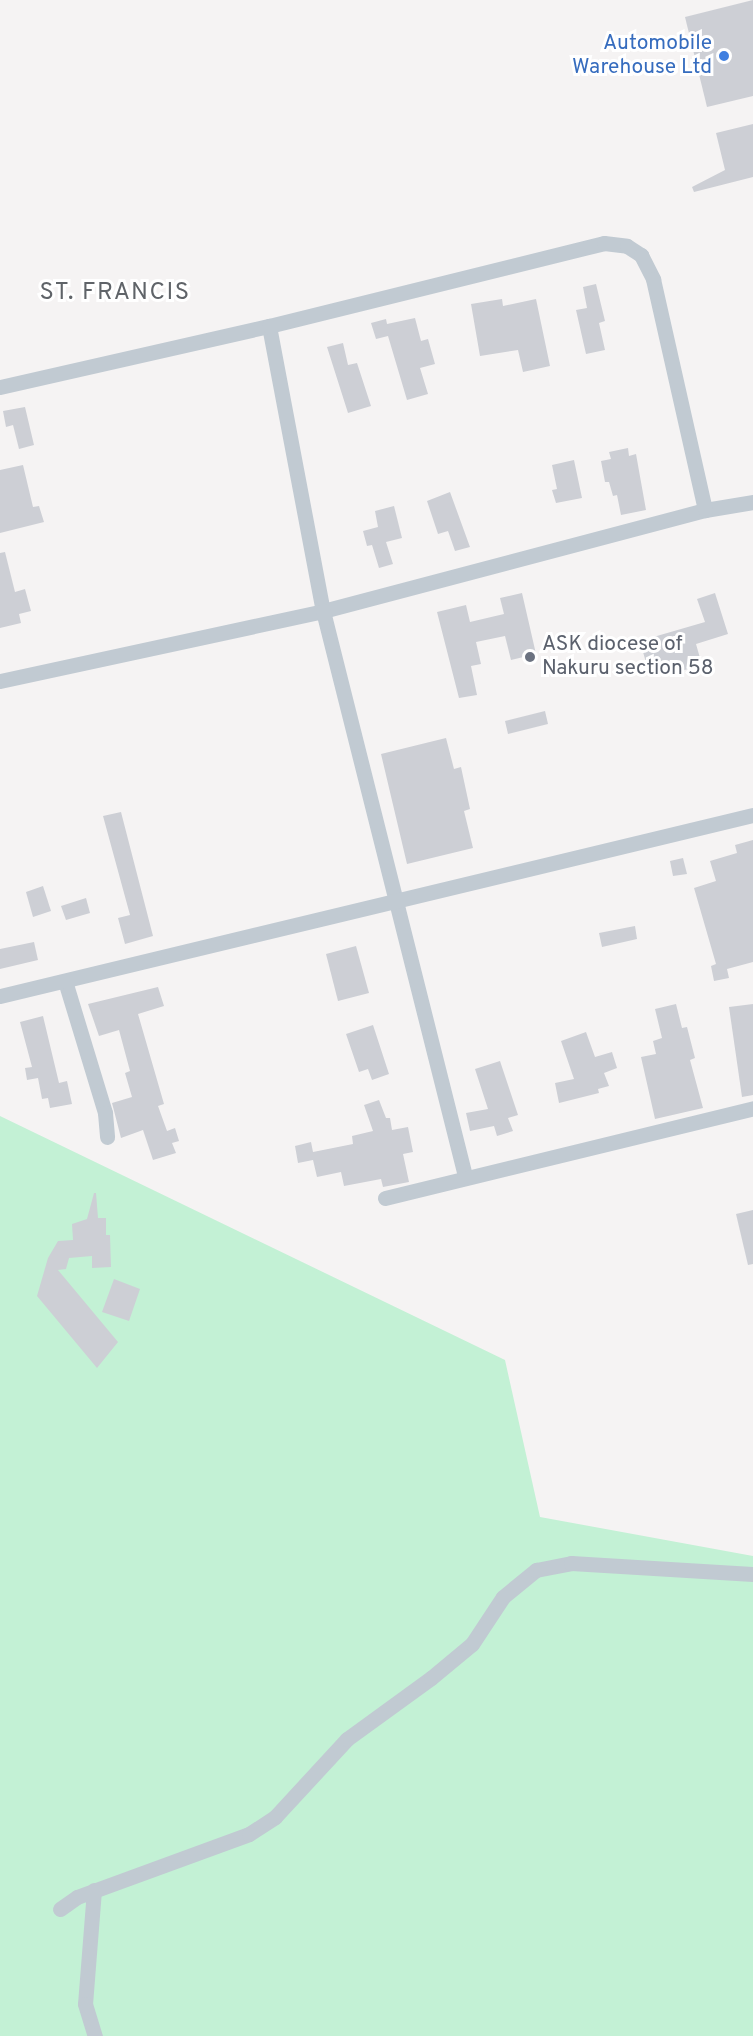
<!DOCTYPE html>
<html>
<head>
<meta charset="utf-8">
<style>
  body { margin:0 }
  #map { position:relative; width:753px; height:2036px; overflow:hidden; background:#f5f3f3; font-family:Overpass,sans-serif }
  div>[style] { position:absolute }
  .green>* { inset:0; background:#c3f1d5 }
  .building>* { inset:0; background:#cdcfd5 }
  .minor>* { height:15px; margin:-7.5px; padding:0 7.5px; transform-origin:7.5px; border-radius:7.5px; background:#c1cad2 }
  .dots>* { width:16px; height:16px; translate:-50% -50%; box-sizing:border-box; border:3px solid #fff; border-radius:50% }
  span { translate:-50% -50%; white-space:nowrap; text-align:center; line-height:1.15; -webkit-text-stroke:6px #fff; paint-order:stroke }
  .shop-label { font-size:21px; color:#366cbe }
  .right { translate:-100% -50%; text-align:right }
  .worship-label { font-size:21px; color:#5b616d }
  .left { translate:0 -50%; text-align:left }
  .quarter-label { font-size:24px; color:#5f6368; letter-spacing:1.5px }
</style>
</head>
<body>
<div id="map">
  <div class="green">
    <div style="clip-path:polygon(0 1116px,505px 1360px,540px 1517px,753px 1556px,753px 2036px,0 2036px)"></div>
  </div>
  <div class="building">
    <div style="clip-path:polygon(753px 0,753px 96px,707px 107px,685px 17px)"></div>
    <div style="clip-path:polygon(753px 124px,753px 177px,694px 192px,692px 187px,725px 170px,716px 133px)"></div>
    <div style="clip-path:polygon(596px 284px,605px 321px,599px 323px,605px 350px,586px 354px,576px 310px,587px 308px,583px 287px)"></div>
    <div style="clip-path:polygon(502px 299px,503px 306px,536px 299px,550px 366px,523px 372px,518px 350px,480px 356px,471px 304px)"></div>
    <div style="clip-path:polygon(415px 318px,421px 341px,428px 339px,435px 364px,420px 368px,428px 394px,407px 400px,388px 336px,376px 339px,371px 323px,386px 319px,387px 324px)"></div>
    <div style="clip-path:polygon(343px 343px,348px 365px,357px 363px,371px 406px,348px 413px,327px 347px)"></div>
    <div style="clip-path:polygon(25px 407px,34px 445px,19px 449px,13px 425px,6px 427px,3px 411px)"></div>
    <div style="clip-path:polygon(628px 448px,629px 456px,636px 454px,646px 510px,621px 515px,617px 495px,613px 496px,609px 482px,605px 482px,601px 461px,611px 459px,609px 452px)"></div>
    <div style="clip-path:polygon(574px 460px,582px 498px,556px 503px,552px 490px,557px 489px,552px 465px)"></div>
    <div style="clip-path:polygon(23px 465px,33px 507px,39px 506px,44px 522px,0 533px,0 470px)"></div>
    <div style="clip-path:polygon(450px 492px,470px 547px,455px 551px,448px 531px,438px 534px,427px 501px)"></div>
    <div style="clip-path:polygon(394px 506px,402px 538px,386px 542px,393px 564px,379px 568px,372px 545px,367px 546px,363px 531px,378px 527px,375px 511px)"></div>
    <div style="clip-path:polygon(5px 552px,15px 592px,25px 589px,31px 611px,19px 614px,21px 623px,0 628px,0 553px)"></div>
    <div style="clip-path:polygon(522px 593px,536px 654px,511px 660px,505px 636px,476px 642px,481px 664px,471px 666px,477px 695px,459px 698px,437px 612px,466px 605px,470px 622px,504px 614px,500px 598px)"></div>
    <div style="clip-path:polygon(715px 593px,728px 634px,696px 644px,702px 665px,674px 673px,672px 666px,649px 673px,643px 652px,653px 649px,650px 638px,705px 622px,697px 599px)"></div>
    <div style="clip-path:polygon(545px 711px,548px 724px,508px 734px,505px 721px)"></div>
    <div style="clip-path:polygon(446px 738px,454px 769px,461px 767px,470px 809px,464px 811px,473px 848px,407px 864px,381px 754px)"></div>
    <div style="clip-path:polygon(121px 812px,153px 936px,125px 944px,118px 918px,130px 915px,103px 816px)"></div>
    <div style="clip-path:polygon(753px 840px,753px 962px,727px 969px,729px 978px,714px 981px,711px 966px,716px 964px,694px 888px,716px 881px,710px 861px,737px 853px,735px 845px)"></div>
    <div style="clip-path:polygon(683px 858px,687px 874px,673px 876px,670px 861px)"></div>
    <div style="clip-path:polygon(43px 886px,51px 911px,33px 917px,26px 892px)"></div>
    <div style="clip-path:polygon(86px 898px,90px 913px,66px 920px,61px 906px)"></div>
    <div style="clip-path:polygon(635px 926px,637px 939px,602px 947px,599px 933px)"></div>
    <div style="clip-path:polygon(34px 942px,38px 960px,0 969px,0 949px)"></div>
    <div style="clip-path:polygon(356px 946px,369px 993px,338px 1001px,326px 954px)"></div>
    <div style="clip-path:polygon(158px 987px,164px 1006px,138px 1014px,164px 1104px,158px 1106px,167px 1131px,175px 1128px,179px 1141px,172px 1143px,176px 1153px,153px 1160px,143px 1130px,121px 1138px,112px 1103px,132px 1097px,125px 1073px,130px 1071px,119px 1030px,99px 1036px,88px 1004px)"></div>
    <div style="clip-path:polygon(676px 1004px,682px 1028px,687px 1027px,695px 1058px,690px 1060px,703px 1108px,655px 1119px,641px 1057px,656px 1054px,653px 1041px,662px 1038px,655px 1009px)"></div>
    <div style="clip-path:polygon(753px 1004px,753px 1095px,742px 1097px,729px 1007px)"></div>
    <div style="clip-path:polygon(43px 1016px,59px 1083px,67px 1081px,72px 1104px,50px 1108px,48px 1098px,42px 1099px,38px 1078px,27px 1080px,25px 1068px,32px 1067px,20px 1022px)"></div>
    <div style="clip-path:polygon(373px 1025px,389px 1074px,372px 1080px,368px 1069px,359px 1072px,346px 1034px)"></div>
    <div style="clip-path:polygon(586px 1032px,595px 1057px,612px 1052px,617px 1068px,604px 1073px,609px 1086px,598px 1089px,599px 1093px,559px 1103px,555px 1083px,574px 1079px,561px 1041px)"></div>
    <div style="clip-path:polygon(500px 1061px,518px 1115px,508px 1118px,513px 1131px,497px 1136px,494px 1126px,470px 1131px,466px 1113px,488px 1109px,475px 1069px)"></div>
    <div style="clip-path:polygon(379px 1100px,386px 1118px,390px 1118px,392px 1130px,408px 1127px,413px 1152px,403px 1154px,409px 1182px,383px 1187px,381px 1179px,344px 1186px,341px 1172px,317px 1177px,313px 1160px,298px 1163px,295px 1146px,311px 1142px,313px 1152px,353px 1144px,352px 1136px,373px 1131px,364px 1105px)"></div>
    <div style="clip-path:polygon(94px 1193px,96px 1193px,98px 1218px,106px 1218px,106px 1235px,110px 1235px,111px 1267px,92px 1268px,92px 1256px,69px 1258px,66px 1269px,58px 1270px,118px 1342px,97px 1368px,37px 1296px,48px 1258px,58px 1241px,73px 1240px,72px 1224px,87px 1219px)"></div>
    <div style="clip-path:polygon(753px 1210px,753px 1264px,748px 1265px,736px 1214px)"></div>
    <div style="clip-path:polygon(114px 1279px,140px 1289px,129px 1321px,102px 1312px)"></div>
  </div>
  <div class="minor">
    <div style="left:269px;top:326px;width:290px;rotate:79.3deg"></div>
    <div style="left:323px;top:611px;width:395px;rotate:-14.8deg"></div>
    <div style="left:705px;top:510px;width:49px;rotate:-9.5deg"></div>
    <div style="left:0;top:387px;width:276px;rotate:-12.8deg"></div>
    <div style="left:269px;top:326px;width:345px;rotate:-13.9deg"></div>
    <div style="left:604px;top:243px;width:23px;rotate:7deg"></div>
    <div style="left:627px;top:246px;width:17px;rotate:33deg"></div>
    <div style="left:641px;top:255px;width:27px;rotate:63deg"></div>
    <div style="left:653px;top:279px;width:237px;rotate:77.3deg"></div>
    <div style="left:0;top:681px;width:330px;rotate:-12.2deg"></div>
    <div style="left:323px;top:611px;width:583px;rotate:75.89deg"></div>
    <div style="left:65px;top:981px;width:138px;rotate:73.1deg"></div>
    <div style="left:105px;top:1113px;width:24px;rotate:85deg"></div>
    <div style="left:0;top:996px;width:774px;rotate:-13.52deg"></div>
    <div style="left:385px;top:1198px;width:379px;rotate:-13.7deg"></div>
    <div style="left:94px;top:1890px;width:114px;rotate:94.5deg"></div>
    <div style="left:85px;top:2004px;width:34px;rotate:73deg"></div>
    <div style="left:60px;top:1909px;width:21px;rotate:-35deg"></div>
    <div style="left:77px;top:1897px;width:183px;rotate:-20.1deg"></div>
    <div style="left:249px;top:1834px;width:31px;rotate:-33deg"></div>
    <div style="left:275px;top:1817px;width:106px;rotate:-47.3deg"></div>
    <div style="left:347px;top:1739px;width:104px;rotate:-36deg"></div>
    <div style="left:431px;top:1678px;width:53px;rotate:-39.7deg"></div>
    <div style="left:472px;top:1644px;width:56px;rotate:-56.6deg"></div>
    <div style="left:503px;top:1597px;width:43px;rotate:-39.3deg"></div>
    <div style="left:536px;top:1570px;width:36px;rotate:-11deg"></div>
    <div style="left:571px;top:1563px;width:182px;rotate:3.5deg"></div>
  </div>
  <div class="dots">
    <div style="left:724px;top:56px;background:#3f7fe0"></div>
    <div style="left:530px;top:657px;background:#6b7280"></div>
  </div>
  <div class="shop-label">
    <span class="right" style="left:712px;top:56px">Automobile<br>Warehouse Ltd</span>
  </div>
  <div class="worship-label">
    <span class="left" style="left:542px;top:657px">ASK diocese of<br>Nakuru section 58</span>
  </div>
  <div class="quarter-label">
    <span style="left:115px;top:294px">ST. FRANCIS</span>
  </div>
</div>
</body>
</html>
